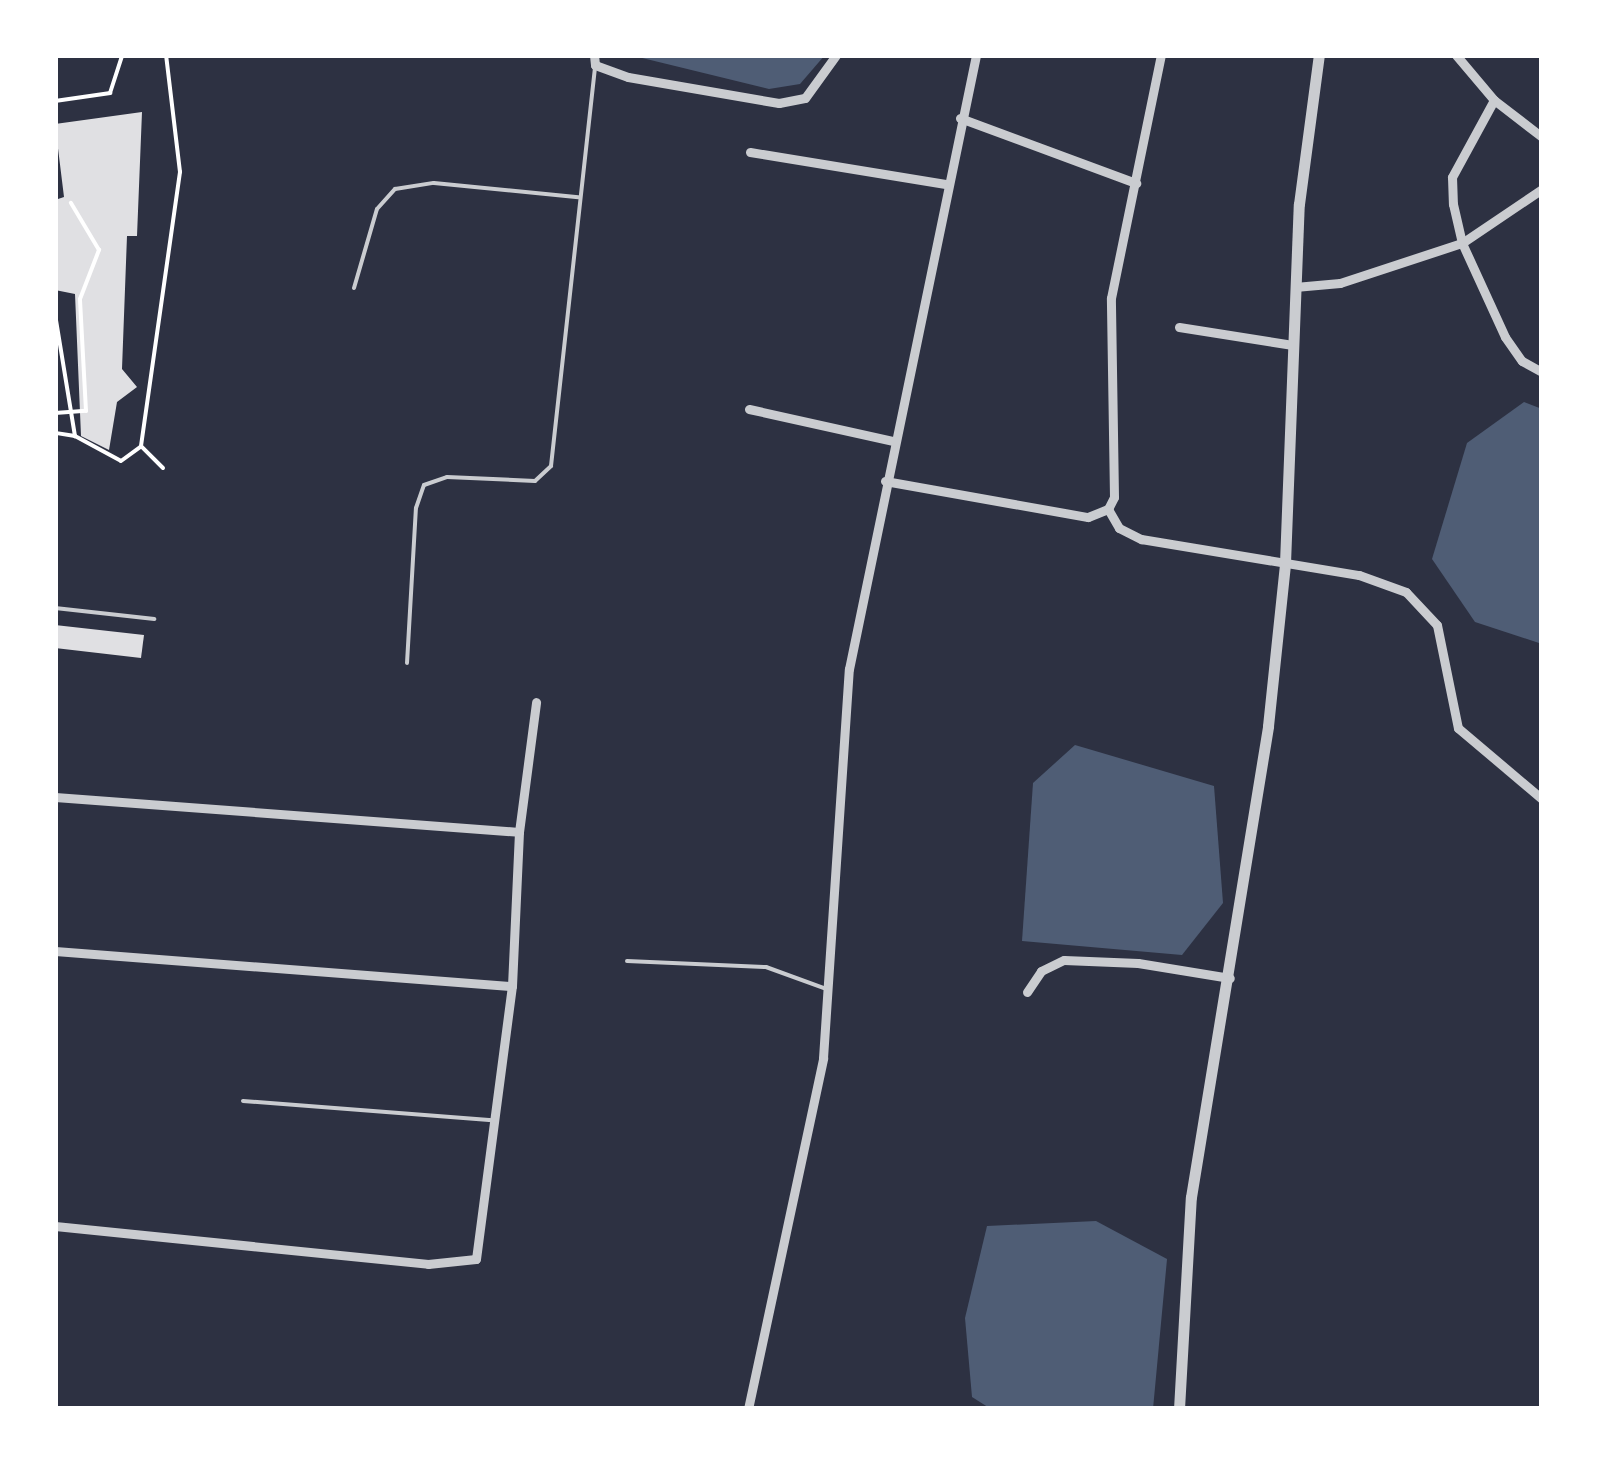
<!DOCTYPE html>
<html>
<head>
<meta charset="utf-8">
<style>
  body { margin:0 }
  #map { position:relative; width:1597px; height:1464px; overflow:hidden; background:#2d3142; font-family:"Noto Sans",sans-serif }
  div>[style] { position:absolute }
  .water>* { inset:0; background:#4f5d75 }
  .building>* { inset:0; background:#e0e0e3 }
  .path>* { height:4px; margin:-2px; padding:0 2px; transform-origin:2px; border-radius:2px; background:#fff }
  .service>* { height:4px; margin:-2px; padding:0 2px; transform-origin:2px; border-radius:2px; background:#caccd0 }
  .minor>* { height:9px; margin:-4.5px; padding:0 4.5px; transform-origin:4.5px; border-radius:4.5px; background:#caccd0 }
  .tertiary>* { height:11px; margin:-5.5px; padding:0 5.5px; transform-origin:5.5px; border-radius:5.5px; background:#caccd0 }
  span { translate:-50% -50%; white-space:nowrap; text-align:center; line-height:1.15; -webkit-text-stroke:8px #fff; paint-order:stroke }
  .frame { position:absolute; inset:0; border:58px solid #fff; pointer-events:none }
</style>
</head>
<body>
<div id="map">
  <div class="water">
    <div style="clip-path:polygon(630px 55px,825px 55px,800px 84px,769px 89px)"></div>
    <div style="clip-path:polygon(1524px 402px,1542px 409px,1542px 644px,1475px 622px,1432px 559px,1467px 443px)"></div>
    <div style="clip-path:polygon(1075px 745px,1214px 786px,1223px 903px,1182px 955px,1022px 941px,1033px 783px)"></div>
    <div style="clip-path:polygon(1096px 1221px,1167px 1259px,1153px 1409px,991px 1409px,972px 1397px,965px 1318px,987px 1226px)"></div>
  </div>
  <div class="building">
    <div style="clip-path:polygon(142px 112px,137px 236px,127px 236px,122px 369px,137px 387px,117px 402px,109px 450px,81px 436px,75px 294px,55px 290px,55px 200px,64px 197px,55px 124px)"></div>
    <div style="clip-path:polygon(55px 625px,144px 635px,141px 658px,55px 648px)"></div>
  </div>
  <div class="path">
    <div style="left:55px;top:101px;width:56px;rotate:-8.3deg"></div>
    <div style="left:110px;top:93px;width:40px;rotate:-72deg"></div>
    <div style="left:55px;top:314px;width:124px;rotate:80.7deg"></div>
    <div style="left:75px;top:436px;width:20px;rotate:-171deg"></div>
    <div style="left:55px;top:413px;width:31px;rotate:-4deg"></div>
    <div style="left:86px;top:411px;width:112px;rotate:-93.1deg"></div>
    <div style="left:80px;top:299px;width:53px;rotate:-68.8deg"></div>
    <div style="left:99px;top:250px;width:55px;rotate:-120.8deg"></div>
    <div style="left:75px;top:436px;width:52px;rotate:28.5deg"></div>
    <div style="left:121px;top:461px;width:24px;rotate:-36deg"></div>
    <div style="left:163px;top:468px;width:31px;rotate:-135deg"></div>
    <div style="left:141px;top:446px;width:277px;rotate:-81.9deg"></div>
    <div style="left:180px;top:172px;width:118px;rotate:-96.8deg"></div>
  </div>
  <div class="service">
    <div style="left:354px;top:288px;width:82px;rotate:-73.8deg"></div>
    <div style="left:377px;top:209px;width:27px;rotate:-48deg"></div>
    <div style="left:395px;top:189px;width:39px;rotate:-9deg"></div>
    <div style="left:434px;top:183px;width:145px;rotate:5.6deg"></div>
    <div style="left:55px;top:608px;width:100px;rotate:6.3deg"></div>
    <div style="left:407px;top:663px;width:155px;rotate:-86.7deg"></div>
    <div style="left:416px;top:508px;width:24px;rotate:-71deg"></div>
    <div style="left:424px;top:485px;width:24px;rotate:-19deg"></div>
    <div style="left:447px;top:477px;width:88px;rotate:2.6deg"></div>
    <div style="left:535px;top:481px;width:22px;rotate:-43deg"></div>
    <div style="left:551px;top:466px;width:403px;rotate:-83.7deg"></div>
    <div style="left:627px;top:961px;width:139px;rotate:2.5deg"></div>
    <div style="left:766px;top:967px;width:64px;rotate:20.1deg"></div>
    <div style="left:243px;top:1101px;width:250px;rotate:4.4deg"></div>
  </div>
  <div class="minor">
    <div style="left:594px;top:55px;width:10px;rotate:84deg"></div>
    <div style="left:595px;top:65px;width:35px;rotate:20deg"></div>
    <div style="left:628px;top:77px;width:153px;rotate:9.8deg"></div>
    <div style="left:779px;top:103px;width:26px;rotate:-11deg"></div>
    <div style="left:805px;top:98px;width:53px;rotate:-54.2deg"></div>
    <div style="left:1456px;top:55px;width:59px;rotate:49.8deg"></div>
    <div style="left:1494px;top:100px;width:61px;rotate:37.6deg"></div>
    <div style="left:1494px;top:100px;width:88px;rotate:118.6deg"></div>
    <div style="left:1452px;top:177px;width:27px;rotate:88deg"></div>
    <div style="left:1453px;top:204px;width:40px;rotate:77deg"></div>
    <div style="left:1462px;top:243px;width:103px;rotate:65.4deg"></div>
    <div style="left:1505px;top:337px;width:29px;rotate:55deg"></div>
    <div style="left:1522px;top:361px;width:23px;rotate:29deg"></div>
    <div style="left:960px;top:118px;width:188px;rotate:20.3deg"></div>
    <div style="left:750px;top:152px;width:198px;rotate:9.3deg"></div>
    <div style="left:1295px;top:287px;width:45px;rotate:-5.1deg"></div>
    <div style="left:1340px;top:283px;width:128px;rotate:-18.2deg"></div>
    <div style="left:1462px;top:243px;width:97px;rotate:-34deg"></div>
    <div style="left:1179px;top:327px;width:115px;rotate:9deg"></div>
    <div style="left:749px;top:409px;width:148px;rotate:12.5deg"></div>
    <div style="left:885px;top:481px;width:206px;rotate:10.1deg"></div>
    <div style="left:1088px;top:517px;width:22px;rotate:-22deg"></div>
    <div style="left:1108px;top:509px;width:13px;rotate:-63deg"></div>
    <div style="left:1114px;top:497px;width:199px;rotate:-90.9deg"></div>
    <div style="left:1111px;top:298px;width:248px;rotate:-78.4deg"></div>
    <div style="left:1108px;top:509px;width:22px;rotate:60deg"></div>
    <div style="left:1119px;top:528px;width:25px;rotate:27deg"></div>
    <div style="left:1141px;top:539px;width:221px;rotate:9.4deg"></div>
    <div style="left:1359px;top:575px;width:50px;rotate:19.9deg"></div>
    <div style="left:1406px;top:592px;width:45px;rotate:46.8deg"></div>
    <div style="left:1437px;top:625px;width:105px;rotate:78.5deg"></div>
    <div style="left:1458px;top:728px;width:110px;rotate:40.2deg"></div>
    <div style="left:55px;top:797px;width:465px;rotate:4.3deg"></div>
    <div style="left:55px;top:951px;width:458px;rotate:4.4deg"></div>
    <div style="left:1027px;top:992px;width:25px;rotate:-56deg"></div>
    <div style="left:1041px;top:971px;width:25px;rotate:-26deg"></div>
    <div style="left:1064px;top:960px;width:74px;rotate:2.3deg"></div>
    <div style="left:1138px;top:963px;width:93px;rotate:9.3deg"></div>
    <div style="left:55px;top:1226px;width:375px;rotate:5.8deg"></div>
    <div style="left:428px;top:1264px;width:48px;rotate:-5.9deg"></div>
    <div style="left:476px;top:1259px;width:275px;rotate:-82.5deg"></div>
    <div style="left:512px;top:986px;width:154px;rotate:-87.4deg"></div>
    <div style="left:519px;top:832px;width:131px;rotate:-82.5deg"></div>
    <div style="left:748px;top:1409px;width:359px;rotate:-77.9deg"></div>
    <div style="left:823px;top:1058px;width:390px;rotate:-86.2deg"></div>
    <div style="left:849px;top:669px;width:627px;rotate:-78.31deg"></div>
  </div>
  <div class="tertiary">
    <div style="left:1179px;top:1409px;width:212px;rotate:-86.8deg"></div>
    <div style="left:1191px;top:1197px;width:477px;rotate:-80.7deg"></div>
    <div style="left:1268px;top:726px;width:164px;rotate:-84deg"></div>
    <div style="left:1285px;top:563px;width:359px;rotate:-87.8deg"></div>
    <div style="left:1299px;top:204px;width:150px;rotate:-82.4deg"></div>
  </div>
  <div class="frame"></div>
</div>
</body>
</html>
